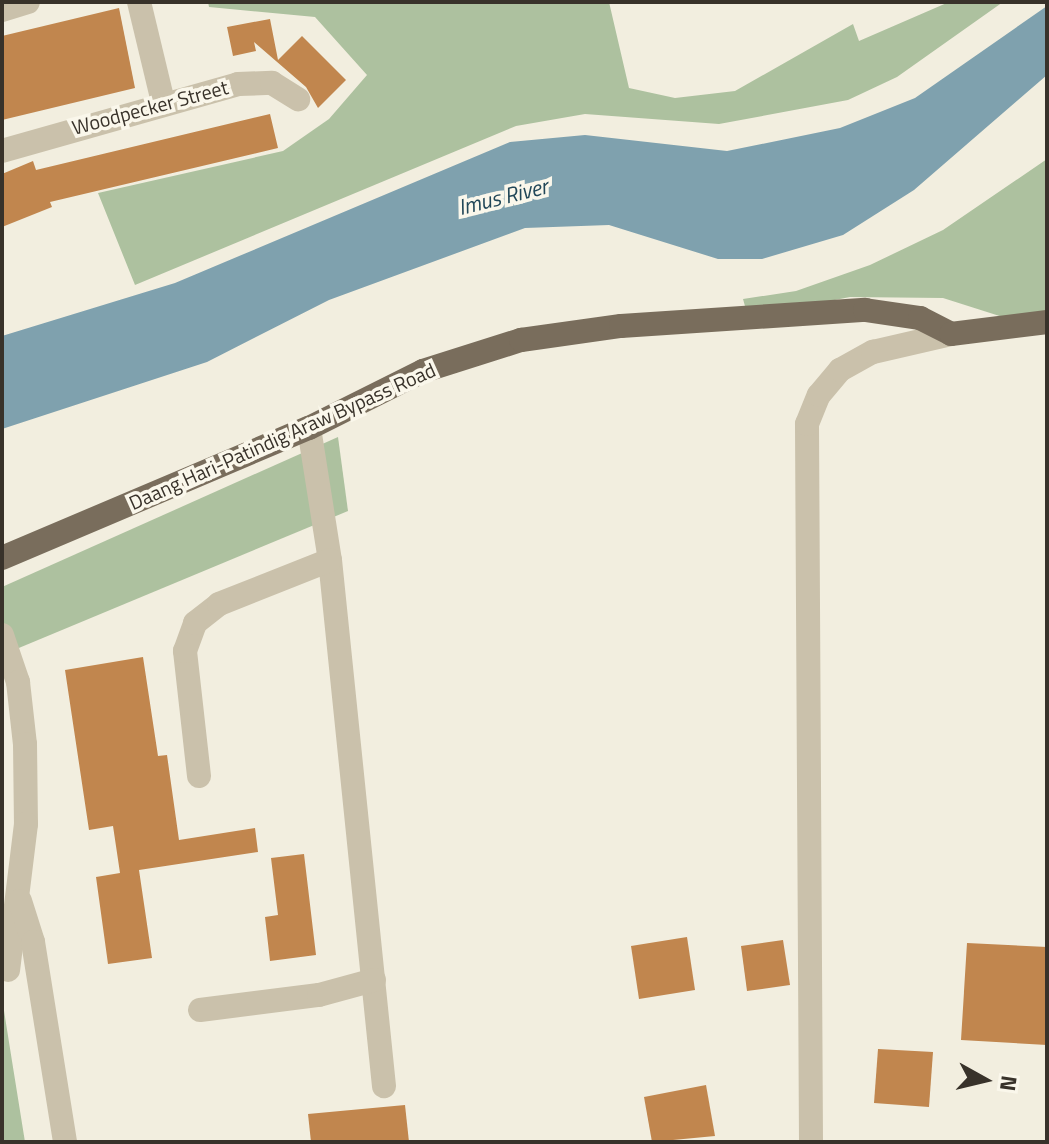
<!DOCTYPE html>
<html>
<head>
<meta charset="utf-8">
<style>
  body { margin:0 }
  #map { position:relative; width:1049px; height:1144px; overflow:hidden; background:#f2eedf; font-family:"Titillium Web",sans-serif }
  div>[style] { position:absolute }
  .green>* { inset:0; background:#adc19f }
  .water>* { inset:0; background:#7fa1ae }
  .building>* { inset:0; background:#c1864e }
  .minor>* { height:24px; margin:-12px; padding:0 12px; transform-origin:12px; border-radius:12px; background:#cac1ab }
  .major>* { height:24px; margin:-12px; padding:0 12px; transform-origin:12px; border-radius:12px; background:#796d5c }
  span { translate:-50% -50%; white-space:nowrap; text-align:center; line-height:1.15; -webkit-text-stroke:7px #faf7eb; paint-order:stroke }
  .street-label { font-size:20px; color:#38322a }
  .water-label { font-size:22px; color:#214758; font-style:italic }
  .frame { position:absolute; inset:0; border:4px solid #38322a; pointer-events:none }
  .north { position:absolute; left:945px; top:1040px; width:80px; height:80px; -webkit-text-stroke:6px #faf7eb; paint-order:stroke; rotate:98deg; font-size:22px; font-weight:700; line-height:32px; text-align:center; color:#38322a }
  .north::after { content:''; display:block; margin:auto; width:28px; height:36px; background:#38322a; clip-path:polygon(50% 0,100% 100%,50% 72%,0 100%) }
</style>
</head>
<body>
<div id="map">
  <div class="green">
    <div style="clip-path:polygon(208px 2px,609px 2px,629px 88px,675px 98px,735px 91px,853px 24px,859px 41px,949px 2px,1003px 2px,897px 77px,848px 100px,719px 124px,585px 114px,516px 126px,135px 285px,98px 193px,283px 151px,329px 119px,367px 75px,315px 17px,209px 7px)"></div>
    <div style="clip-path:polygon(1047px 159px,1047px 313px,1009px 319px,943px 298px,850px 297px,748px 317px,743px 299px,796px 291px,870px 265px,943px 230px)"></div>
    <div style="clip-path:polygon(338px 437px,348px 511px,2px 655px,2px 587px)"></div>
    <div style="clip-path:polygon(2px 998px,12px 1061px,25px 1142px,2px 1142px)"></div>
  </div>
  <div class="water">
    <div style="clip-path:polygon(1047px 6px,1047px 75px,914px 190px,843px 235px,762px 259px,718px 259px,609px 225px,525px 228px,329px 300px,207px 362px,2px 429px,2px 336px,175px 283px,510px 142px,585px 135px,727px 151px,840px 128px,915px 98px)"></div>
  </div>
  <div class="building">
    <div style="clip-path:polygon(119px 8px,135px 88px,2px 120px,2px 36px)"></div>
    <div style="clip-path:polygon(270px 19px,278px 60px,302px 36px,346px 80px,318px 108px,306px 87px,254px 42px,256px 51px,233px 56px,227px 27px)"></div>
    <div style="clip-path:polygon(270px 114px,278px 148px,50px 202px,52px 207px,2px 227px,2px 174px,33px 161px,36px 170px)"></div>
    <div style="clip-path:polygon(143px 657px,158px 756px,167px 755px,179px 840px,255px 828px,258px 852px,139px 870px,152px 958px,108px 964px,96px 877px,120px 873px,113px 826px,89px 830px,65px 670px)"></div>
    <div style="clip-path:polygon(304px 854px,316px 955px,270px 961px,265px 917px,278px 915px,271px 858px)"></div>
    <div style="clip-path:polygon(687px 937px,695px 990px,639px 999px,631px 946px)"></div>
    <div style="clip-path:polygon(783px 940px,790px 985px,747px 991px,741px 946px)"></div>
    <div style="clip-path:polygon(967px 943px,1047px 947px,1047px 1045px,961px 1040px)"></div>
    <div style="clip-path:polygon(878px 1049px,933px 1052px,929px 1107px,874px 1103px)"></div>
    <div style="clip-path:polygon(706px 1085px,715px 1136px,652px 1142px,644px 1097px)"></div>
    <div style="clip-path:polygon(405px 1105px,409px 1142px,311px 1142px,308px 1114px)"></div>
  </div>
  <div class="minor">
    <div style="left:139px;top:2px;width:103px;rotate:76.5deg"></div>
    <div style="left:2px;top:10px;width:27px;rotate:-17deg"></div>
    <div style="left:2px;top:151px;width:245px;rotate:-15.8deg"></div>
    <div style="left:238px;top:84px;width:34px;rotate:-2deg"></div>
    <div style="left:272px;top:83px;width:31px;rotate:32deg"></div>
    <div style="left:309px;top:428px;width:134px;rotate:81deg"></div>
    <div style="left:330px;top:560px;width:529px;rotate:84.14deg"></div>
    <div style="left:2px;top:635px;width:50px;rotate:71.2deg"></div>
    <div style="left:18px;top:682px;width:62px;rotate:83.6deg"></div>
    <div style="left:25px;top:744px;width:80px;rotate:89.3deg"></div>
    <div style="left:26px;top:824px;width:147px;rotate:97deg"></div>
    <div style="left:199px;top:776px;width:126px;rotate:-96.4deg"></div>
    <div style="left:185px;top:651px;width:30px;rotate:-70deg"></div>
    <div style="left:195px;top:623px;width:31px;rotate:-38deg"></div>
    <div style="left:219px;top:604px;width:119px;rotate:-21.6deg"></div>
    <div style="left:20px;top:901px;width:43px;rotate:72.4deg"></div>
    <div style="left:33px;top:942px;width:203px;rotate:80.9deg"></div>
    <div style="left:200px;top:1010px;width:120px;rotate:-7.2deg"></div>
    <div style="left:319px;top:995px;width:57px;rotate:-15.3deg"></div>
    <div style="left:811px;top:1142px;width:718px;rotate:-90.32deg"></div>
    <div style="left:807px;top:424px;width:31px;rotate:-68deg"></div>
    <div style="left:819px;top:395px;width:33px;rotate:-50deg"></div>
    <div style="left:840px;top:370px;width:38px;rotate:-29deg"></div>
    <div style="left:873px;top:352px;width:80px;rotate:-13deg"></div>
  </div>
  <div class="major">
    <div style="left:2px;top:558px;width:333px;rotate:-23deg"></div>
    <div style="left:309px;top:428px;width:127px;rotate:-26.6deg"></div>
    <div style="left:423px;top:371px;width:103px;rotate:-17.6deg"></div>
    <div style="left:521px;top:340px;width:101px;rotate:-8deg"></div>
    <div style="left:621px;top:326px;width:245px;rotate:-3.8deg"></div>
    <div style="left:865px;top:310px;width:56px;rotate:8.3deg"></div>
    <div style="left:920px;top:318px;width:35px;rotate:27deg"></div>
    <div style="left:951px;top:334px;width:97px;rotate:-7.1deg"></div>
  </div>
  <div class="street-label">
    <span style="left:150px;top:107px;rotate:-15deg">Woodpecker Street</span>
    <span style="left:282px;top:436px;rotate:-24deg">Daang Hari-Patindig Araw Bypass Road</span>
  </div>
  <div class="water-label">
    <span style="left:503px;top:197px;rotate:-14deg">Imus River</span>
  </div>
  <div class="frame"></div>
  <div class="north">N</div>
</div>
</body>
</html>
